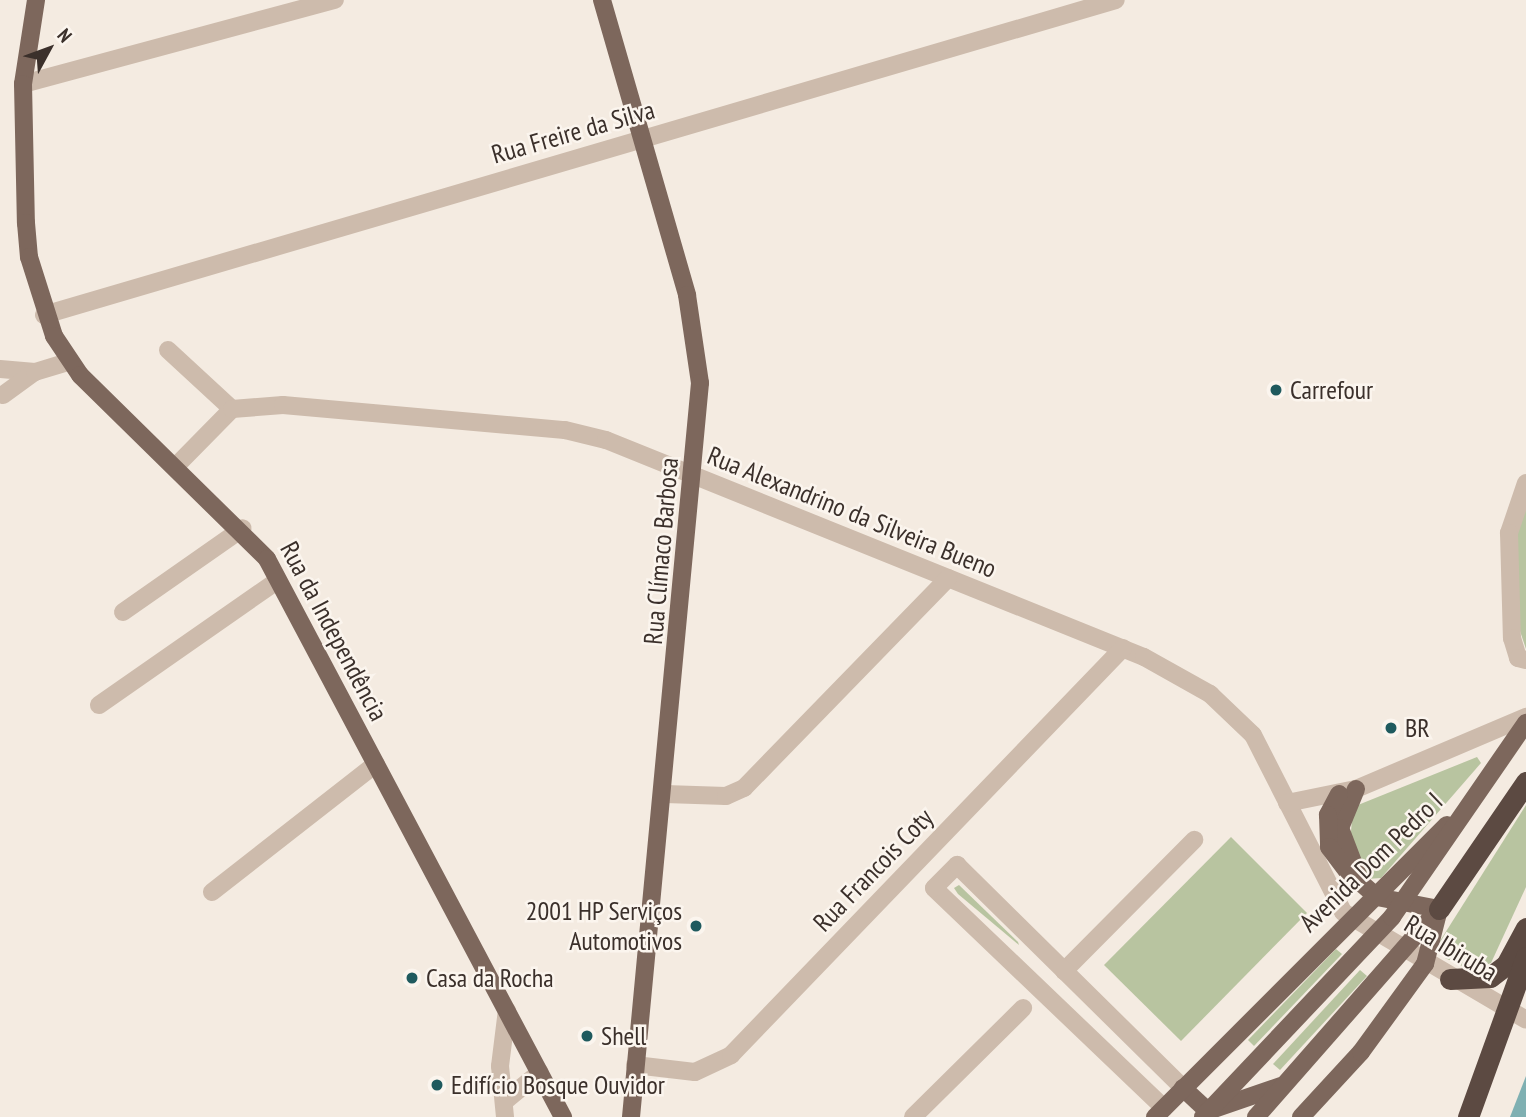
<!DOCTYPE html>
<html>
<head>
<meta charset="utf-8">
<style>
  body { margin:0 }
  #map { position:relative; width:1526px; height:1117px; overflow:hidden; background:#f4ebe1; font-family:"PT Sans Narrow",sans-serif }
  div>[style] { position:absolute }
  .green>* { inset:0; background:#b8c4a0 }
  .water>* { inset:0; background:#7fb0b2 }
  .minor>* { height:18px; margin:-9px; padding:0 9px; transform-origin:9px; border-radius:9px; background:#cdbbac }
  .major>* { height:18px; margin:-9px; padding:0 9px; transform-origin:9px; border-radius:9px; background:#7d675c }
  .highway>* { height:21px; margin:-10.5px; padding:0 10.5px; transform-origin:10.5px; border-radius:10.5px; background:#5c4a42 }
  .dots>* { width:19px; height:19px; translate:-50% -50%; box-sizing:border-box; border:4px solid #fbf5ee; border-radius:50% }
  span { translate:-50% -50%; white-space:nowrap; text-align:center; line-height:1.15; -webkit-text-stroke:5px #fbf5ee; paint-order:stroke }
  .street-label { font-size:26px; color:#3b302b }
  .poi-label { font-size:26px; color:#3b302b }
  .left { translate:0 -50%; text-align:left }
  .right { translate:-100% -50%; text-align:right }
  .north { position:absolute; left:14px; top:14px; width:70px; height:70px; -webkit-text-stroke:5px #fbf5ee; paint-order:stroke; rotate:49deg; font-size:19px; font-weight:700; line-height:28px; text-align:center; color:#3b302b }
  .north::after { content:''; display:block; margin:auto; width:24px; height:32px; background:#3b302b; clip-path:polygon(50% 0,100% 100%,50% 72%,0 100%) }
</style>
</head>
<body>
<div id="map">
  <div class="green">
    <div style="clip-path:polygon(1526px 498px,1526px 649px,1517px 622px,1516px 528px)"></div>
    <div style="clip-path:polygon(1477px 757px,1481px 763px,1381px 878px,1367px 879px,1350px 844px,1353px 807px)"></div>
    <div style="clip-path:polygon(1526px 805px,1526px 887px,1491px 963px,1472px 971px,1445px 958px,1440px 941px)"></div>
    <div style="clip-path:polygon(1231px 837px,1307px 913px,1181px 1041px,1104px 965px)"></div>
    <div style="clip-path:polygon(959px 885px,1018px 942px,1019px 945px,958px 894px,954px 888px)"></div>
    <div style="clip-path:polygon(1336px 949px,1342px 954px,1254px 1046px,1248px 1040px)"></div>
    <div style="clip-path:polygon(1360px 970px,1367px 976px,1280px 1070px,1273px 1064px)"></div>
  </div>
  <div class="water">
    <div style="clip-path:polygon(1526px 1076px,1526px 1117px,1510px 1117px)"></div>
  </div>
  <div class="minor">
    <div style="left:23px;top:84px;width:323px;rotate:-15.1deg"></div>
    <div style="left:44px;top:315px;width:1117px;rotate:-16.38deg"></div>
    <div style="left:168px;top:350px;width:87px;rotate:42.7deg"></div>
    <div style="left:0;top:369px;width:35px;rotate:5deg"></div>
    <div style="left:3px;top:395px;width:39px;rotate:-36deg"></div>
    <div style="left:35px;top:372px;width:34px;rotate:-17deg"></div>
    <div style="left:176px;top:466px;width:80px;rotate:-45.5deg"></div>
    <div style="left:232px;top:409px;width:51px;rotate:-4.5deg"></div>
    <div style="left:283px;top:405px;width:283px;rotate:5.1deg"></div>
    <div style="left:565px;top:430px;width:42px;rotate:13.7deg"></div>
    <div style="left:606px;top:440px;width:580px;rotate:21.97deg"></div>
    <div style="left:1144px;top:657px;width:76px;rotate:29.3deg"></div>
    <div style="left:1210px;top:694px;width:59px;rotate:43.6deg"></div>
    <div style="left:1253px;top:735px;width:199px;rotate:63deg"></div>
    <div style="left:1343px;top:912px;width:212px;rotate:30.5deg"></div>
    <div style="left:1526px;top:483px;width:53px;rotate:108.8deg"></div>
    <div style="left:1509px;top:533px;width:105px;rotate:88.4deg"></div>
    <div style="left:1512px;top:638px;width:21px;rotate:73deg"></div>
    <div style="left:1518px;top:658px;width:8px;rotate:14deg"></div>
    <div style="left:123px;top:612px;width:146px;rotate:-35deg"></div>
    <div style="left:99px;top:705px;width:218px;rotate:-34.9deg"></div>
    <div style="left:665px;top:794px;width:61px;rotate:1.9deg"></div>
    <div style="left:726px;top:796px;width:20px;rotate:-24deg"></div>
    <div style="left:744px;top:788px;width:293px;rotate:-45.8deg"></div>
    <div style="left:1287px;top:803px;width:70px;rotate:-11.5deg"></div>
    <div style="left:1356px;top:789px;width:185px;rotate:-23deg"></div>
    <div style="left:212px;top:892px;width:208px;rotate:-38deg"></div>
    <div style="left:1064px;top:971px;width:185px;rotate:-45.2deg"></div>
    <div style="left:635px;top:1065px;width:60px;rotate:6.7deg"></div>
    <div style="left:695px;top:1072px;width:40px;rotate:-25deg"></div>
    <div style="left:731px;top:1055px;width:565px;rotate:-46.08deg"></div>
    <div style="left:505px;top:1101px;width:45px;rotate:-39.6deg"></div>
    <div style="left:1164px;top:1108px;width:318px;rotate:-136.3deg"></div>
    <div style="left:934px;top:888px;width:33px;rotate:-45deg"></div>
    <div style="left:957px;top:865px;width:317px;rotate:44.6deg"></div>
    <div style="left:505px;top:1117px;width:51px;rotate:-95.6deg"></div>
    <div style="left:500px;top:1066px;width:56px;rotate:-82.9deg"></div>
    <div style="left:913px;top:1117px;width:155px;rotate:-44.7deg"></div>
  </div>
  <div class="major">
    <div style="left:36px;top:0;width:85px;rotate:98.8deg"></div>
    <div style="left:23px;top:84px;width:139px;rotate:88.8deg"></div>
    <div style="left:26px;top:223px;width:34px;rotate:85deg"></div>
    <div style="left:29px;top:257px;width:83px;rotate:72.4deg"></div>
    <div style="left:54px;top:336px;width:47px;rotate:56.3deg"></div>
    <div style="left:80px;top:375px;width:262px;rotate:44.5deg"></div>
    <div style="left:267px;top:559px;width:632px;rotate:62.06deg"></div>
    <div style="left:602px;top:0;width:307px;rotate:73.9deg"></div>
    <div style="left:687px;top:295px;width:89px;rotate:81.6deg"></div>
    <div style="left:700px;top:383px;width:737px;rotate:95.37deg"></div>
    <div style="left:1356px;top:789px;width:42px;rotate:112.3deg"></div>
    <div style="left:1340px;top:828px;width:59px;rotate:69.1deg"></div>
    <div style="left:1361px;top:883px;width:21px;rotate:41deg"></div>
    <div style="left:1377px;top:897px;width:63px;rotate:11deg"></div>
    <div style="left:1339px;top:794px;width:24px;rotate:118deg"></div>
    <div style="left:1328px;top:815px;width:32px;rotate:88deg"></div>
    <div style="left:1329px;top:847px;width:36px;rotate:53deg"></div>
    <div style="left:1183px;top:1088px;width:34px;rotate:43deg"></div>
    <div style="left:1208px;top:1111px;width:77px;rotate:-18.9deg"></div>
    <div style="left:1155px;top:1117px;width:413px;rotate:-45deg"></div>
    <div style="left:1203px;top:1117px;width:275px;rotate:-46.6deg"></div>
    <div style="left:1392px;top:917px;width:236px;rotate:-55.4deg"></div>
    <div style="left:1256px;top:1117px;width:277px;rotate:-48.7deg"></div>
    <div style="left:1301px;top:1117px;width:88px;rotate:-47.3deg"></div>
    <div style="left:1361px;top:1052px;width:109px;rotate:-54deg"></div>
    <div style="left:1425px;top:964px;width:57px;rotate:-75.7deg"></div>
  </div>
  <div class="highway">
    <div style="left:1439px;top:909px;width:154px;rotate:-55.6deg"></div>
    <div style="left:1450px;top:979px;width:40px;rotate:-2.9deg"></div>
    <div style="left:1490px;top:977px;width:20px;rotate:-37deg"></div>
    <div style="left:1506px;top:965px;width:42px;rotate:-61.6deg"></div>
    <div style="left:1468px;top:1117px;width:170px;rotate:-70.1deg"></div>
  </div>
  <div class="dots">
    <div style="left:1276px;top:390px;background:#1f5a5e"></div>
    <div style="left:1391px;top:728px;background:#1f5a5e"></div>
    <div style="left:696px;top:926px;background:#1f5a5e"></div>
    <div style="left:412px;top:978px;background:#1f5a5e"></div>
    <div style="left:587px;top:1036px;background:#1f5a5e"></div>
    <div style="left:437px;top:1085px;background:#1f5a5e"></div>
  </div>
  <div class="street-label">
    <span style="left:573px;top:132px;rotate:-16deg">Rua Freire da Silva</span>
    <span style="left:852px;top:512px;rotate:22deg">Rua Alexandrino da Silveira Bueno</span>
    <span style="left:661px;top:551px;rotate:-85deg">Rua Clímaco Barbosa</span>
    <span style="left:334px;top:631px;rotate:62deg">Rua da Independência</span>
    <span style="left:1371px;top:862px;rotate:-44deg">Avenida Dom Pedro I</span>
    <span style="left:873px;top:870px;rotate:-46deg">Rua Francois Coty</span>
    <span style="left:1451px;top:948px;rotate:31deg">Rua Ibiruba</span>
  </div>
  <div class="poi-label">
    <span class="left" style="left:1290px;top:390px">Carrefour</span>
    <span class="left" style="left:1405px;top:728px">BR</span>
    <span class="right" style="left:682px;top:926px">2001 HP Serviços<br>Automotivos</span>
    <span class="left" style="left:426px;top:978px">Casa da Rocha</span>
    <span class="left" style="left:601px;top:1036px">Shell</span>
    <span class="left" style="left:451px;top:1085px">Edifício Bosque Ouvidor</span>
  </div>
  <div class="north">N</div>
</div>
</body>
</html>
